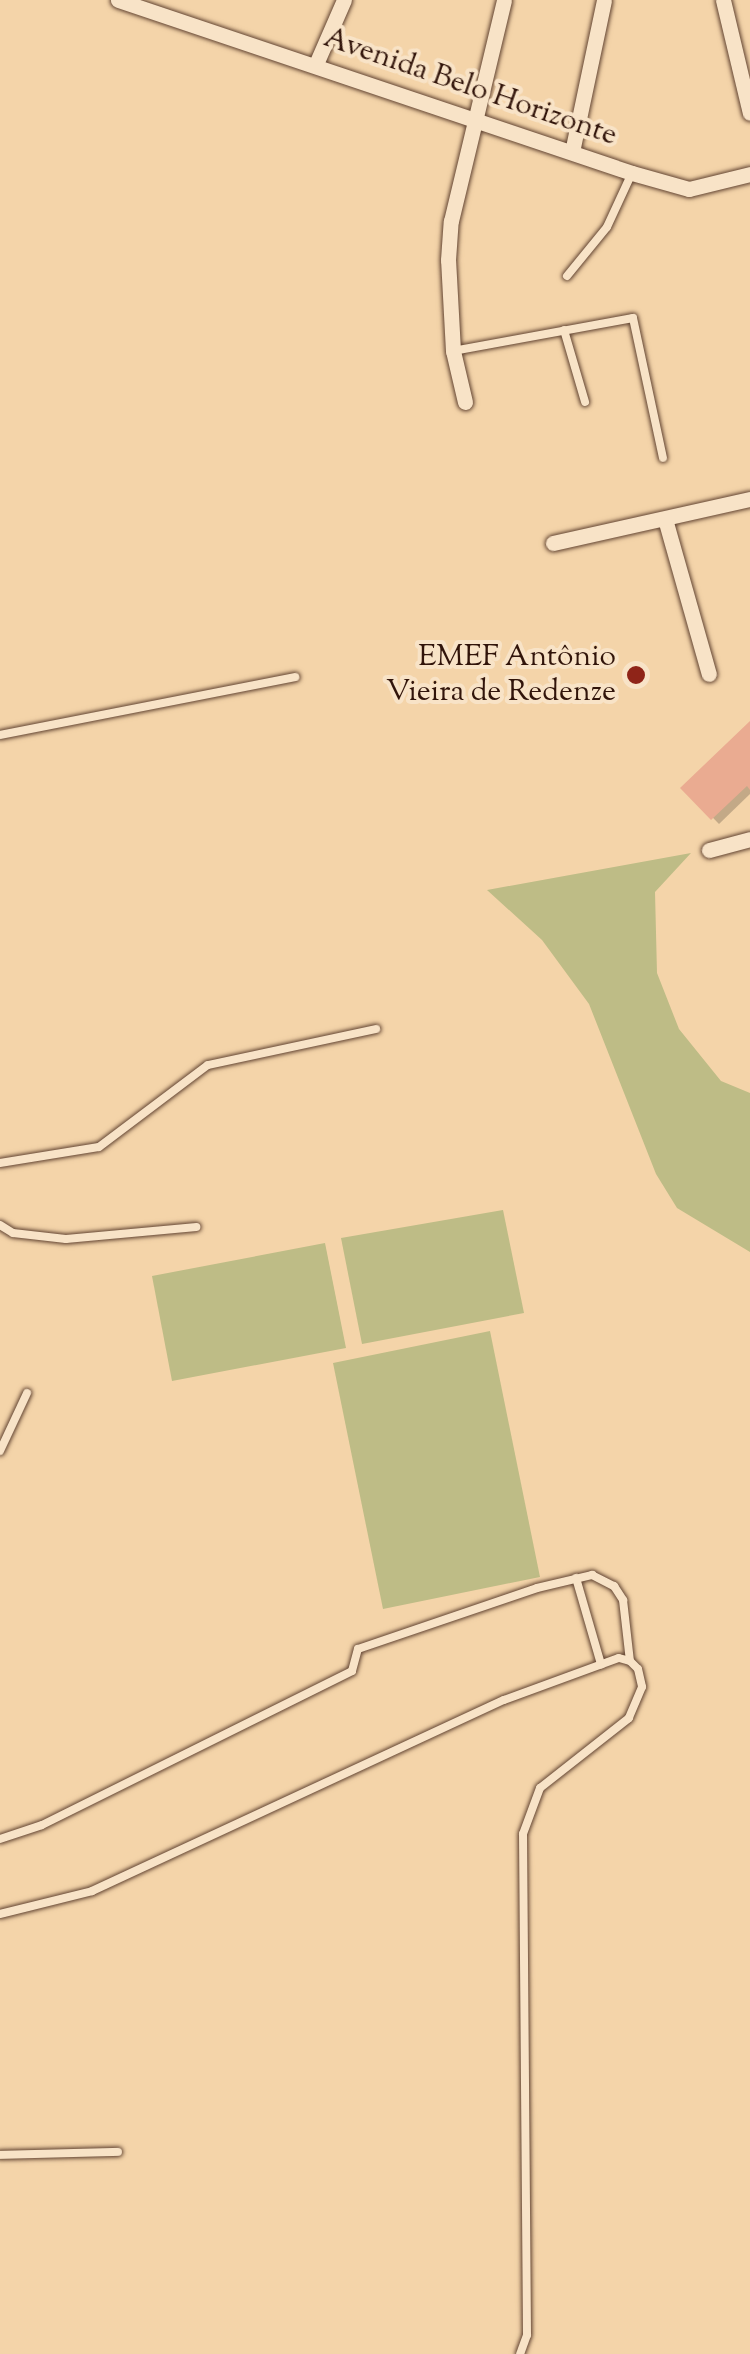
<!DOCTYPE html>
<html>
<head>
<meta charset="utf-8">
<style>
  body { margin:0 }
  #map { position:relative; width:750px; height:2354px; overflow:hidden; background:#f4d4a9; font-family:"Sorts Mill Goudy",serif }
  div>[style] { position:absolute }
  .green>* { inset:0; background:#bebc86 }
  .shadow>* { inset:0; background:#0003 }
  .building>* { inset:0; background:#eaab91 }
  .roads { filter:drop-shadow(0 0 2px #624432) drop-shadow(0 0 2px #624432) }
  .service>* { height:8px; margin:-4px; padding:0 4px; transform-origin:4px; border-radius:4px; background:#f8e3c7 }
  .minor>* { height:15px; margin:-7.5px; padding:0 7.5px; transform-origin:7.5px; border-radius:7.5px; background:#f8e3c7 }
  .dots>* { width:28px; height:28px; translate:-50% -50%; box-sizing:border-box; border:5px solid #f8e3c7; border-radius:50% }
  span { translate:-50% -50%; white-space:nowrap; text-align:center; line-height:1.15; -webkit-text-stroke:8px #f8e3c7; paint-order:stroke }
  .street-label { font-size:30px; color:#31140a }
  .poi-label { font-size:30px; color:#31140a }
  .right { translate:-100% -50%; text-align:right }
</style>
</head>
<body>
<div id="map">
  <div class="green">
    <div style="clip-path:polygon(691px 853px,655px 892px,657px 973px,679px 1029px,721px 1081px,750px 1093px,750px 1252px,677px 1208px,656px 1174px,589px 1004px,542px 940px,487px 890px)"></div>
    <div style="clip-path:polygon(503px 1210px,524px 1313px,362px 1344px,341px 1238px)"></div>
    <div style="clip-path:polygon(325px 1243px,346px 1348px,172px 1381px,152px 1276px)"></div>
    <div style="clip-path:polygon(490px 1331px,540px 1577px,383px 1609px,333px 1363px)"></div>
  </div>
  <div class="shadow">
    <div style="clip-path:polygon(750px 725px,750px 794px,719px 824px,684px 788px)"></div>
  </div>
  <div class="building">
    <div style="clip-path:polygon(750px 721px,750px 790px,747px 786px,711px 820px,680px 788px)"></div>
  </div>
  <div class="roads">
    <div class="service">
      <div style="left:567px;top:276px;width:63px;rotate:-50.8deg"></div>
      <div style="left:607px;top:227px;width:60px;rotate:-65.2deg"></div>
      <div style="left:564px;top:330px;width:75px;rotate:73.7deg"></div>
      <div style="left:453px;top:351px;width:183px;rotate:-10.4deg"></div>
      <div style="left:633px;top:318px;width:143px;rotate:77.9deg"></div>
      <div style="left:0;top:735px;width:301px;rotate:-11.1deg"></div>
      <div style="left:0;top:1163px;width:100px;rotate:-9.2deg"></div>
      <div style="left:99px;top:1147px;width:136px;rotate:-37deg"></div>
      <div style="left:208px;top:1065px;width:172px;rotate:-12.1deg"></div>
      <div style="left:0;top:1225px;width:15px;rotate:32deg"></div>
      <div style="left:13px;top:1233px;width:53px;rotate:6.5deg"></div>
      <div style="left:66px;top:1239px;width:131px;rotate:-5.3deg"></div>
      <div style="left:0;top:1451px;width:64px;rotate:-65deg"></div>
      <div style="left:576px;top:1578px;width:90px;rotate:73.8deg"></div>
      <div style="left:0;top:1839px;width:44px;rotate:-18.4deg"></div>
      <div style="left:42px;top:1825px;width:346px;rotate:-26.4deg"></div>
      <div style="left:352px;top:1671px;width:23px;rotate:-75deg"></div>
      <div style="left:358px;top:1649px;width:189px;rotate:-18.8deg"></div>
      <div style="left:537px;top:1588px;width:57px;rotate:-13.3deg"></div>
      <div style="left:592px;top:1575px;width:25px;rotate:27deg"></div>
      <div style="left:614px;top:1586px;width:17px;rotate:57deg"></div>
      <div style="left:623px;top:1600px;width:61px;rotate:83.5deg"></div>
      <div style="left:0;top:1914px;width:95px;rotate:-14deg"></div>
      <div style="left:92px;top:1891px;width:454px;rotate:-24.9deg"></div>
      <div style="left:504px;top:1700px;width:122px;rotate:-20.1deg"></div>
      <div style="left:619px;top:1658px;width:11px;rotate:15deg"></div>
      <div style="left:630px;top:1661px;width:11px;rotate:45deg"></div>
      <div style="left:638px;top:1669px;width:18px;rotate:77deg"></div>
      <div style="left:642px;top:1687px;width:34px;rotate:113deg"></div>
      <div style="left:629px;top:1718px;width:113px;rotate:141.8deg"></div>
      <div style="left:540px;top:1788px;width:49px;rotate:110.3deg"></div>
      <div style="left:523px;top:1834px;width:501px;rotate:89.54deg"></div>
      <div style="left:527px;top:2335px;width:20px;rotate:110deg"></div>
      <div style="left:0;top:2155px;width:118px;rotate:-1.5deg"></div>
    </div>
    <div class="minor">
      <div style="left:118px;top:0;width:542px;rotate:18.6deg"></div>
      <div style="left:632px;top:173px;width:59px;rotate:15.7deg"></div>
      <div style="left:689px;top:189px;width:63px;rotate:-13.8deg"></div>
      <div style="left:723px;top:0;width:116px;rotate:76.6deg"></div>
      <div style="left:316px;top:64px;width:70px;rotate:-66.4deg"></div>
      <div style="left:572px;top:152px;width:155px;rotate:-78.1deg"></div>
      <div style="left:465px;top:402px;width:52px;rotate:-103.2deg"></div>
      <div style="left:453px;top:351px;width:91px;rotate:-93.1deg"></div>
      <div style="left:448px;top:260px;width:39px;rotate:-86deg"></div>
      <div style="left:451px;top:221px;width:227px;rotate:-76.5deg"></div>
      <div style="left:665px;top:519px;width:161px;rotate:74.2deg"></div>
      <div style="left:553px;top:543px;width:202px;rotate:-12.6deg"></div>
      <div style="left:709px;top:850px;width:42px;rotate:-15deg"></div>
    </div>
  </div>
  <div class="dots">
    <div style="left:636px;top:675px;background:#8f2418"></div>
  </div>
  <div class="street-label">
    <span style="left:470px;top:88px;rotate:19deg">Avenida Belo Horizonte</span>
  </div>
  <div class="poi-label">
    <span class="right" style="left:616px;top:675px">EMEF Antônio<br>Vieira de Redenze</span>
  </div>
</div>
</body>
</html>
